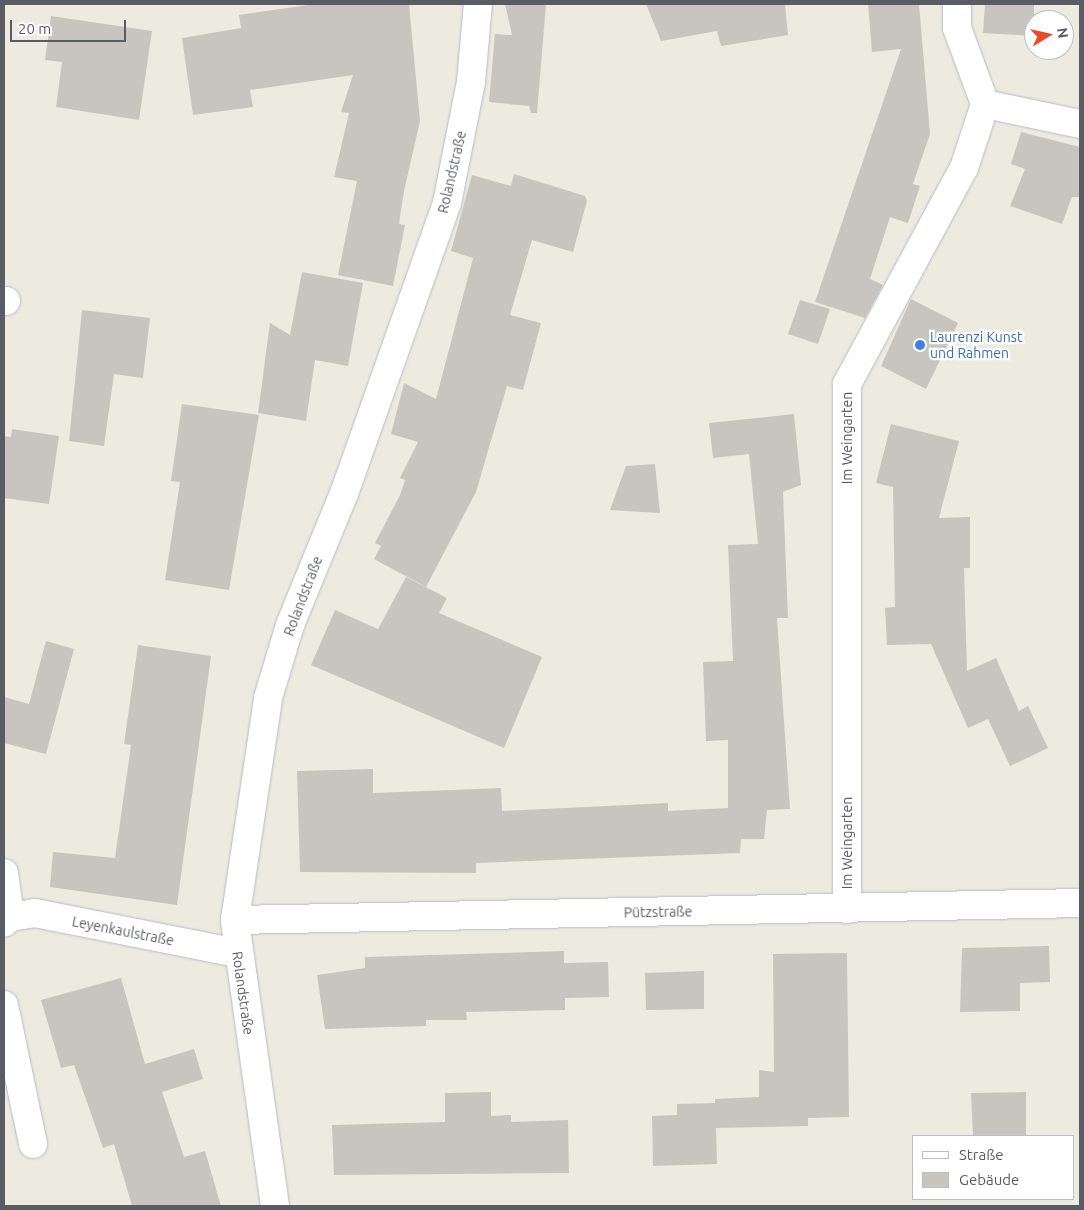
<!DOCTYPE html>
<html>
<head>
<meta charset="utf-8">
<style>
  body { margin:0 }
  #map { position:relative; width:1084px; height:1210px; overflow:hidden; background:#edebe0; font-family:Ubuntu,sans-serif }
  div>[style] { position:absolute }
  .building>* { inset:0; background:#c7c5be }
  .roads { filter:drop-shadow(0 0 1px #b8bac0) drop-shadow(0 0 1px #b8bac0) }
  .minor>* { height:28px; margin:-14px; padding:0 14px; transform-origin:14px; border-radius:14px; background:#fff }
  .dots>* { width:14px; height:14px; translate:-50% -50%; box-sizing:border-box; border:2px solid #fff; border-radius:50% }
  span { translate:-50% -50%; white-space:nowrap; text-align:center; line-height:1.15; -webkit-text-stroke:4.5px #fff; paint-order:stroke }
  .street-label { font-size:14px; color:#595c62 }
  .shop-label { font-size:14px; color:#366cbe }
  .left { translate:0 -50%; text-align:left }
  .frame { position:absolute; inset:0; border:5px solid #595c62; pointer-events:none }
  .legend { position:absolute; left:912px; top:1135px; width:162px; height:65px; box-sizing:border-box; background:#fff; border:1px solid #bdbec0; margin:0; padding:6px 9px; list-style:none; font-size:15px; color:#595c62 }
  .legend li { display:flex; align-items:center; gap:10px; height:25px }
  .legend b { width:25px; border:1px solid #bdbec0 }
  .north { position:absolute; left:1024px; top:10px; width:50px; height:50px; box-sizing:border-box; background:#fff; border:1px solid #bdbec0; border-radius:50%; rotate:81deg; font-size:14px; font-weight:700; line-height:20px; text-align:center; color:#595c62 }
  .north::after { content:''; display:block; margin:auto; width:18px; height:22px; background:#ed4926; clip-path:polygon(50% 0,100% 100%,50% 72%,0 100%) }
  .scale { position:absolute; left:10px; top:20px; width:116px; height:22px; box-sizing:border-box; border:2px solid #595c62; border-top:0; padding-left:6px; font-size:15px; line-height:18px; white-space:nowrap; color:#595c62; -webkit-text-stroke:4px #fff; paint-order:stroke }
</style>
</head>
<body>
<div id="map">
  <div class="building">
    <div style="clip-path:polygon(315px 4px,409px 4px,420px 121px,404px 191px,399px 224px,405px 225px,393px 286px,338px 275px,357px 181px,334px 177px,349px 113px,341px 112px,353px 75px,250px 90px,253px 107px,193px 115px,182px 38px,241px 28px,239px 15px)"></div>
    <div style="clip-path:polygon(505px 4px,546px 4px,537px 113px,531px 113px,529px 106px,489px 102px,495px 34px,512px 35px)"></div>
    <div style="clip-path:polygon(646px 4px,785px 4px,788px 35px,721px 46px,717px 31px,661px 41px)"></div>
    <div style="clip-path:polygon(868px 4px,919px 4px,930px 134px,913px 184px,920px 186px,908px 223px,890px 217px,870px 279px,883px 285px,865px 318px,815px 302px,901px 49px,872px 52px)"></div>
    <div style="clip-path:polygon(985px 4px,1034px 4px,1034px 36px,983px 33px)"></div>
    <div style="clip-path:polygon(51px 16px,152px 31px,139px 120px,56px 107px,62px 62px,45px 60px)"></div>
    <div style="clip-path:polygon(1021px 132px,1080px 147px,1080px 197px,1072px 197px,1062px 224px,1010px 206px,1025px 169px,1011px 164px)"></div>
    <div style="clip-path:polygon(514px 174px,585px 196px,587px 201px,573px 252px,532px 240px,510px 315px,541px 323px,523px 390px,507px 386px,476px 492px,426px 587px,374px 559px,381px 546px,375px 543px,400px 495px,405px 480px,400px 478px,418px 442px,391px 434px,404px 383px,436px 399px,473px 258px,451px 251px,472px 175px,511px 186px)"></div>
    <div style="clip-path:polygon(302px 272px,363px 283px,348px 366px,315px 360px,306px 421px,258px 413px,270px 323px,290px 335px)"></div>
    <div style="clip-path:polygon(911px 299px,958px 323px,926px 389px,881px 366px)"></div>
    <div style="clip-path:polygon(800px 300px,830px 309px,818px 344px,788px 334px)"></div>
    <div style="clip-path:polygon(82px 310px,150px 318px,143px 378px,114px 374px,104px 446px,69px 441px)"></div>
    <div style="clip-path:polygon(182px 404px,259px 415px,229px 590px,165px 580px,180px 482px,171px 481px)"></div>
    <div style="clip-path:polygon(794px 414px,801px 485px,783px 492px,788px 618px,777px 618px,790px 809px,767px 810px,764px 839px,741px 839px,740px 853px,476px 863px,476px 873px,300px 872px,297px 771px,373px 769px,373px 793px,501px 788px,502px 811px,668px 803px,668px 811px,728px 808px,728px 740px,706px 741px,703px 662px,733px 661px,728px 545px,758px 544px,749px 454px,713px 458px,709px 423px)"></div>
    <div style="clip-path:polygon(891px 424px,959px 441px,939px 518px,970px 517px,970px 568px,964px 568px,967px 671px,996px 658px,1019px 711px,1028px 706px,1048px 748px,1010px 766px,988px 719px,968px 728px,931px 644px,887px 645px,885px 608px,895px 607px,893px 487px,876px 483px)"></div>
    <div style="clip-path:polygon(12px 429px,59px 436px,49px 504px,4px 498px,4px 436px,11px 437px)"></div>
    <div style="clip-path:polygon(655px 464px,660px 513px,610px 510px,626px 466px)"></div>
    <div style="clip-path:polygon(406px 577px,447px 598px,439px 613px,542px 657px,504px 748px,311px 665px,335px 610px,378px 629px)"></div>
    <div style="clip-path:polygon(46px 641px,74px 649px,46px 754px,4px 743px,4px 697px,29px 704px)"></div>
    <div style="clip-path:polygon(138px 645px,211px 656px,177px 905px,50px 887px,53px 852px,115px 858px,131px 745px,124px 744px)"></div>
    <div style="clip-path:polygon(1049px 946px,1050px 982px,1020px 983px,1020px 1011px,960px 1012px,962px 948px)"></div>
    <div style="clip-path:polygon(564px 951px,564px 963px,608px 962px,609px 997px,565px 998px,565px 1010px,466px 1012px,467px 1020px,426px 1020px,426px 1026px,325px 1029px,317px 975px,365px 968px,365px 957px)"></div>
    <div style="clip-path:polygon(847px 953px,849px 1117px,808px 1118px,808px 1126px,716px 1128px,717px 1164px,653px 1166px,652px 1116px,677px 1115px,677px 1104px,715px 1103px,715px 1115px,715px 1099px,759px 1097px,759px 1070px,774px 1072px,773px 954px)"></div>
    <div style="clip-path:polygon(704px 971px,704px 1009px,646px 1010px,645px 973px)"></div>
    <div style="clip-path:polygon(121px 978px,145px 1064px,194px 1049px,203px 1079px,162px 1092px,184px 1157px,205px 1151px,221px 1206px,132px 1206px,114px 1144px,103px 1148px,74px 1065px,61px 1068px,41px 1000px)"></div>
    <div style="clip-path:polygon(491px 1092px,491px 1116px,511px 1115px,511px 1122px,568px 1120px,569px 1173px,334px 1175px,332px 1125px,445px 1122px,445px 1093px)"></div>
    <div style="clip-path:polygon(1026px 1092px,1026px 1136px,973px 1136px,971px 1093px)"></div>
  </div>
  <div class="roads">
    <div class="minor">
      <div style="left:985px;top:104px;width:97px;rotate:11.9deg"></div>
      <div style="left:4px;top:301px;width:2px"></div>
      <div style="left:4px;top:873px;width:44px;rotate:82.2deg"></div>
      <div style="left:10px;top:917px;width:8px;rotate:135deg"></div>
      <div style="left:847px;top:909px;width:525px;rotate:-90deg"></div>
      <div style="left:847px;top:384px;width:246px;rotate:-61.6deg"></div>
      <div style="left:964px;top:168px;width:67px;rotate:-71.8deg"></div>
      <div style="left:985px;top:104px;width:81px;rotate:-110.2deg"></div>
      <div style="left:957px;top:28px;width:24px;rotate:-90deg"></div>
      <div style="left:10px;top:917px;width:25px;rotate:-9deg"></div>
      <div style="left:35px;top:913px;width:206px;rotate:11.2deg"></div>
      <div style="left:235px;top:920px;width:845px;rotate:-1.15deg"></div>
      <div style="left:4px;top:1005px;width:142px;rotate:78.2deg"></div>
      <div style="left:275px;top:1206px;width:289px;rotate:-98deg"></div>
      <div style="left:235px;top:920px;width:224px;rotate:-81.5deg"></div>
      <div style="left:268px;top:698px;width:76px;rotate:-73.2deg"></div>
      <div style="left:290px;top:625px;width:145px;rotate:-67.7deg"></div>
      <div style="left:345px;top:491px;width:306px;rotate:-70.5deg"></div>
      <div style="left:447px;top:203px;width:123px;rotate:-78.8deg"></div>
      <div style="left:471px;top:82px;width:78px;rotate:-84.9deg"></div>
    </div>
  </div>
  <div class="dots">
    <div style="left:920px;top:345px;background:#3f7fe0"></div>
  </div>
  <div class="street-label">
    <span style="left:452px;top:172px;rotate:-77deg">Rolandstraße</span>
    <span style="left:847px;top:438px;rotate:-90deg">Im Weingarten</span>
    <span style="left:303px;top:596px;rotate:-69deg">Rolandstraße</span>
    <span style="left:847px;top:843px;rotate:-90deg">Im Weingarten</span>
    <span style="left:658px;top:912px;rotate:-1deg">Pützstraße</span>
    <span style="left:123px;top:931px;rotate:11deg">Leyenkaulstraße</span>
    <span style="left:243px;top:993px;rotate:82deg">Rolandstraße</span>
  </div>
  <div class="shop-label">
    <span class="left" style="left:930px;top:345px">Laurenzi Kunst<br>und Rahmen</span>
  </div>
  <div class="frame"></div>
  <ul class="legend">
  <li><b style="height:6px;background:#fff"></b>Straße</li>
  <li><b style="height:14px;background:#c7c5be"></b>Gebäude</li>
  </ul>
  <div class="north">N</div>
  <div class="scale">20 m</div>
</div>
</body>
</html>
